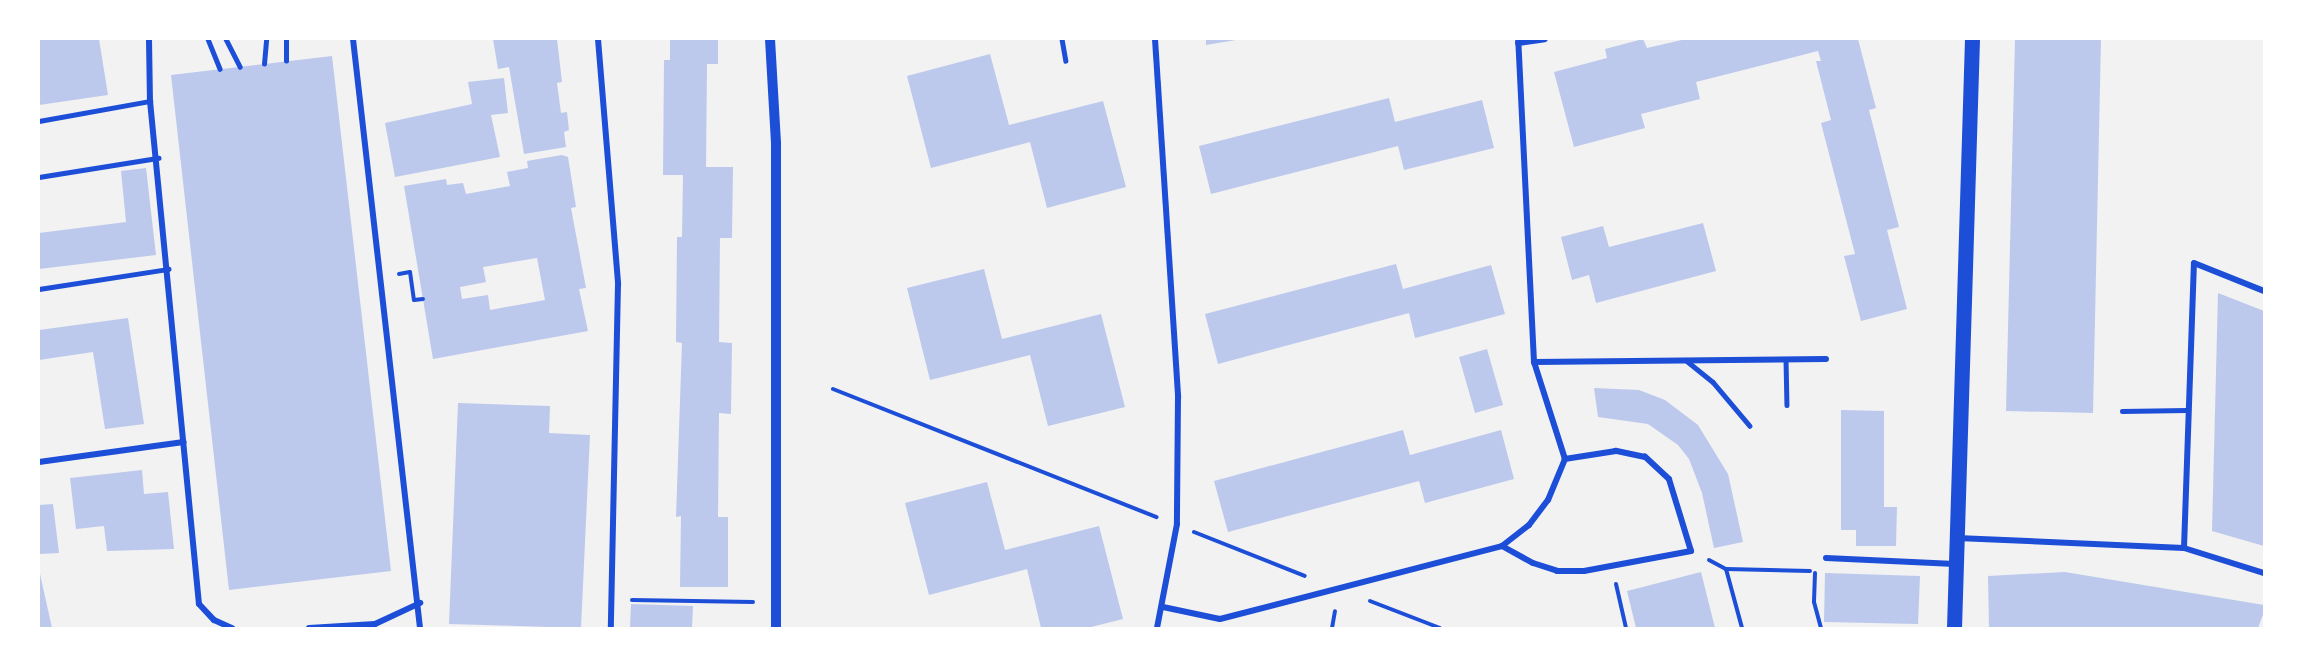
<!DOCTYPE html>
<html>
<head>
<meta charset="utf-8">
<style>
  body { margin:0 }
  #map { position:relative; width:2303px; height:667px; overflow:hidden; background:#f2f2f2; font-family:Merriweather,serif }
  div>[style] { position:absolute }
  .building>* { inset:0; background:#bdc9ec }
  .path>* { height:4px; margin:-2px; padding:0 2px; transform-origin:2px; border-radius:2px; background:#1d4ed8 }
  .service>* { height:4.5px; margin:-2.25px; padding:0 2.25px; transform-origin:2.25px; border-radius:2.25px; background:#1d4ed8 }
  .minor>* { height:6px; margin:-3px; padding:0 3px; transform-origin:3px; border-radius:3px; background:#1d4ed8 }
  .tertiary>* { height:10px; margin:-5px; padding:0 5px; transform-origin:5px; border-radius:5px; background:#1d4ed8 }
  .primary>* { height:15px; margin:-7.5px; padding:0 7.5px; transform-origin:7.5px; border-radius:7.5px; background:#1d4ed8 }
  span { translate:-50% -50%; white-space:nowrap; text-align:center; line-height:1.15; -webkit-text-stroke:4.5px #fff; paint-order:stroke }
  .frame { position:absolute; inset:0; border:40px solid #fff; pointer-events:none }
</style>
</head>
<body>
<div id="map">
  <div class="building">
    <div style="clip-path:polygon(39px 39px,99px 39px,108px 95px,39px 105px)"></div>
    <div style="clip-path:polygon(493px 39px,557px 39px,562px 82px,557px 83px,561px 113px,567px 112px,569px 130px,564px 132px,566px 147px,524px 154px,509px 67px,498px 69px)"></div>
    <div style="clip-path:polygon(670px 39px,718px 39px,718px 64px,707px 64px,706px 167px,733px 167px,732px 238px,720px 238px,719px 342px,732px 343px,731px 414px,719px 413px,718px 517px,728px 517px,728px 587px,680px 587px,681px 516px,676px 517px,682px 343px,676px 342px,677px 237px,682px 237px,683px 175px,663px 175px,664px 60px,670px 60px)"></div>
    <div style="clip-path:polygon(1206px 39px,1236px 39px,1236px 40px,1206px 45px)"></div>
    <div style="clip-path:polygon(1643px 39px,1647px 48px,1686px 39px,1858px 39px,1876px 108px,1869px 110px,1899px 227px,1887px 230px,1907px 309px,1861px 321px,1844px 256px,1855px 254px,1821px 123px,1831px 120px,1816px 61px,1821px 61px,1818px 51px,1696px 82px,1700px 99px,1641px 114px,1645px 128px,1574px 147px,1554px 72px,1607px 58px,1605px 49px)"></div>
    <div style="clip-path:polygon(2015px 39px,2101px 39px,2093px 413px,2006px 411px)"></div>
    <div style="clip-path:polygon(990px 54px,1009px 125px,1103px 101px,1126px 187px,1047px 208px,1030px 142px,931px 168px,907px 76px)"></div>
    <div style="clip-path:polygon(332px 56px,391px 571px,229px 590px,171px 75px)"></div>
    <div style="clip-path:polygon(504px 78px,508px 113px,491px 115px,500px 157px,395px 177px,385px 123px,472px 104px,468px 82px)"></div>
    <div style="clip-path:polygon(1389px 98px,1395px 122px,1482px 100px,1494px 148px,1404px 170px,1398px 146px,1211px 194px,1199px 146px)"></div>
    <div style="clip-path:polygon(evenodd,562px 155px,568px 157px,576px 207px,571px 208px,586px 288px,579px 289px,588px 331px,433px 359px,404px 186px,446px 179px,447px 185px,463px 183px,466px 194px,510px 186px,507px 172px,528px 168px,527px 161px,562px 155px,537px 258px,545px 300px,490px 310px,488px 295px,462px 299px,460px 287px,486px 282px,483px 267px,537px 258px)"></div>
    <div style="clip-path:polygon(146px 168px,156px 255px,39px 269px,39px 233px,126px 222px,121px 171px)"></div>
    <div style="clip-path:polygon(1703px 223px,1716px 271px,1596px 303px,1589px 275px,1572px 280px,1561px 237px,1603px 226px,1609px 247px)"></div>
    <div style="clip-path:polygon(1396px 264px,1403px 289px,1491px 265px,1505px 314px,1415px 338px,1409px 313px,1218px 364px,1205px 314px)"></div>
    <div style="clip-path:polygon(984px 269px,1002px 339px,1101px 314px,1125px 407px,1048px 426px,1030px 355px,930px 380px,907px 288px)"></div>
    <div style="clip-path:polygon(2218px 293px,2264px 311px,2264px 546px,2212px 531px)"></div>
    <div style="clip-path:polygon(128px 318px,144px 424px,105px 429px,93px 352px,39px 360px,39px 330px)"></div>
    <div style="clip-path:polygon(1487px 349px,1503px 405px,1475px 413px,1459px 357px)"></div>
    <div style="clip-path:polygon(1594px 388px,1639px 390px,1665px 400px,1698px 425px,1728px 474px,1743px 542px,1714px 548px,1702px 493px,1689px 459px,1678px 445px,1648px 424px,1598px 417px)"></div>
    <div style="clip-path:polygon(458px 403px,550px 406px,549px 433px,590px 435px,581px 628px,449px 624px)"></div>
    <div style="clip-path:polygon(1841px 410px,1884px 411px,1884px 507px,1897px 507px,1896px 546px,1856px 546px,1856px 530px,1841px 530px)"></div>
    <div style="clip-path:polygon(1403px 430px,1410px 455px,1501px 430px,1514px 479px,1425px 503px,1419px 481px,1228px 532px,1214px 481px)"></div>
    <div style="clip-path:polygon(142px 470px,144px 494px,168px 492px,174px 549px,107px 551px,104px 526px,76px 529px,70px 478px)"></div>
    <div style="clip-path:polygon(987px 482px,1005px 550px,1099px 526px,1123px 619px,1087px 628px,1041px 628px,1027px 569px,929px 595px,905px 503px)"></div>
    <div style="clip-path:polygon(53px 504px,59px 553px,39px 554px,39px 505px)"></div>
    <div style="clip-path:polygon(1701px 572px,1715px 628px,1636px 628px,1627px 591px)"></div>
    <div style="clip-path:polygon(2065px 572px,2264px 605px,2264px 612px,2258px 628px,1989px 628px,1988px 576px)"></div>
    <div style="clip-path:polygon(1825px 573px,1920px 576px,1918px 624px,1824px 622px)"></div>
    <div style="clip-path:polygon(39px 574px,40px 574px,52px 628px,39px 628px)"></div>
    <div style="clip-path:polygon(631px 604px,693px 606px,692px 628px,630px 628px)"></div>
  </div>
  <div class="path">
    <div style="left:399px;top:274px;width:11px;rotate:-10deg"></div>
    <div style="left:410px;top:272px;width:28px;rotate:82deg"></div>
    <div style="left:414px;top:300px;width:9px;rotate:-6deg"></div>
    <div style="left:833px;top:389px;width:348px;rotate:21.6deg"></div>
    <div style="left:1194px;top:532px;width:119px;rotate:21.6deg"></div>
    <div style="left:1709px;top:560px;width:19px;rotate:28deg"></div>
    <div style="left:1726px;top:569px;width:84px;rotate:1.4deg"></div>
    <div style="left:1726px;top:569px;width:61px;rotate:74.8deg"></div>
    <div style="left:1815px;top:573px;width:29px;rotate:92deg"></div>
    <div style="left:1814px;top:602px;width:27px;rotate:75deg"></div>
    <div style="left:1616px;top:584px;width:45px;rotate:77.2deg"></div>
    <div style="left:632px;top:600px;width:121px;rotate:0.9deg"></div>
    <div style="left:1370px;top:601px;width:75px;rotate:21.1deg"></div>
    <div style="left:1332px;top:628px;width:17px;rotate:-80deg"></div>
  </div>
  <div class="service">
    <div style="left:208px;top:39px;width:32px;rotate:68deg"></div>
    <div style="left:226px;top:39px;width:31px;rotate:63deg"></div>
    <div style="left:1062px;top:39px;width:22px;rotate:80deg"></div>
    <div style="left:286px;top:61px;width:22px;rotate:-90deg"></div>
    <div style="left:264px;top:64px;width:25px;rotate:-85deg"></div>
    <div style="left:39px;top:121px;width:113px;rotate:-10.2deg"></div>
    <div style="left:39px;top:177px;width:121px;rotate:-9.1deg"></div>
    <div style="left:39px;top:289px;width:131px;rotate:-8.8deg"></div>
    <div style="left:1786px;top:359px;width:46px;rotate:88.8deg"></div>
    <div style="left:1687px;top:361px;width:33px;rotate:39deg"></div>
    <div style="left:1713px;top:382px;width:57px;rotate:49.9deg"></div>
    <div style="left:2122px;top:411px;width:65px;rotate:-0.9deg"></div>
  </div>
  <div class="minor">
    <div style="left:149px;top:39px;width:62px;rotate:89.1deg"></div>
    <div style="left:150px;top:101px;width:505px;rotate:84.44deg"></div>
    <div style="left:199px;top:604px;width:22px;rotate:47deg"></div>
    <div style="left:214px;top:620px;width:20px;rotate:24deg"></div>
    <div style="left:353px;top:39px;width:593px;rotate:83.51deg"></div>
    <div style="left:598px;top:39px;width:246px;rotate:85.3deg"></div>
    <div style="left:618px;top:284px;width:344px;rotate:91.2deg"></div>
    <div style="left:1155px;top:39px;width:359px;rotate:86.3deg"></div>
    <div style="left:1178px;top:397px;width:127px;rotate:90.5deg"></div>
    <div style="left:1177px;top:524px;width:106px;rotate:100.9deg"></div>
    <div style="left:1518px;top:43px;width:27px;rotate:-8deg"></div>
    <div style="left:1534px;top:362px;width:292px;rotate:-0.6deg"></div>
    <div style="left:39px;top:462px;width:146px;rotate:-7.9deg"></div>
    <div style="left:1957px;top:538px;width:227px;rotate:2.5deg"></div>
    <div style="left:2184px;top:548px;width:84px;rotate:17.4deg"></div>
    <div style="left:1502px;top:546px;width:35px;rotate:29deg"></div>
    <div style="left:1533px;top:563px;width:25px;rotate:18deg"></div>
    <div style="left:1557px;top:571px;width:27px"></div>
    <div style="left:1584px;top:571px;width:109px;rotate:-10.6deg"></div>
    <div style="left:1691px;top:551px;width:75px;rotate:-107deg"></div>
    <div style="left:1669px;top:479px;width:33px;rotate:-137deg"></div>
    <div style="left:1645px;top:457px;width:30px;rotate:-168deg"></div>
    <div style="left:1616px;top:451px;width:52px;rotate:171.1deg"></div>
    <div style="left:2184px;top:548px;width:285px;rotate:-88deg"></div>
    <div style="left:2194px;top:263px;width:75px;rotate:21.8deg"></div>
    <div style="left:1826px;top:558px;width:129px;rotate:2.7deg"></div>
    <div style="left:1163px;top:607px;width:58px;rotate:11.9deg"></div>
    <div style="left:1220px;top:619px;width:291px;rotate:-14.5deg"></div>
    <div style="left:1502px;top:546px;width:34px;rotate:-38deg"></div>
    <div style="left:1529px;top:525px;width:31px;rotate:-53deg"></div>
    <div style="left:1548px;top:500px;width:44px;rotate:-67.5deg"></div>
    <div style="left:1565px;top:459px;width:102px;rotate:-107.7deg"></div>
    <div style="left:1534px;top:362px;width:323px;rotate:-92.8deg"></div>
    <div style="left:309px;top:628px;width:66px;rotate:-3.5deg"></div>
    <div style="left:375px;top:624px;width:50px;rotate:-25deg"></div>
  </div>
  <div class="tertiary">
    <div style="left:770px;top:39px;width:104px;rotate:86.7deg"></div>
    <div style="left:776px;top:143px;width:485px;rotate:90deg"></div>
  </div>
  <div class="primary">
    <div style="left:1954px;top:628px;width:589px;rotate:-88.25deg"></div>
  </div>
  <div class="frame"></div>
</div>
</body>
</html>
